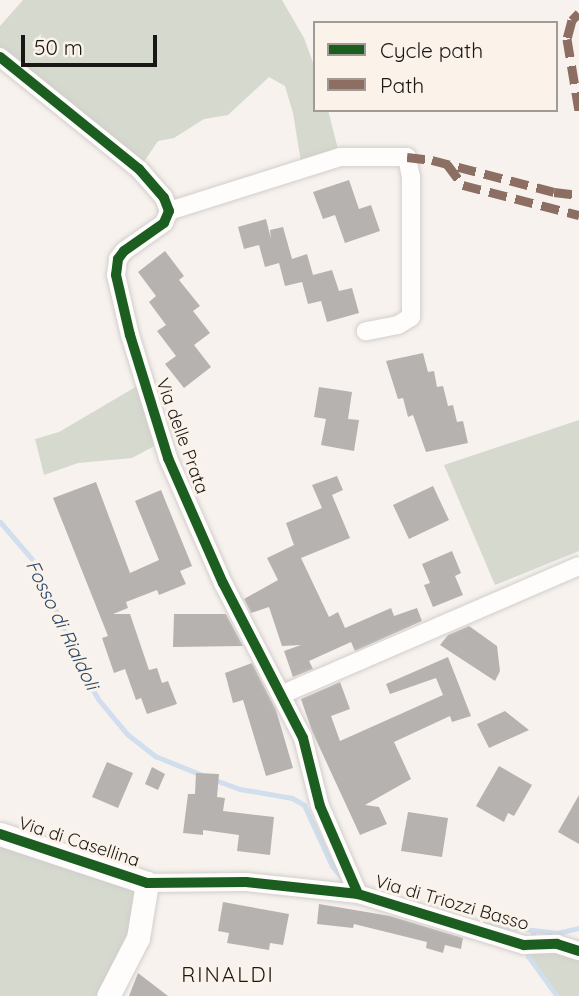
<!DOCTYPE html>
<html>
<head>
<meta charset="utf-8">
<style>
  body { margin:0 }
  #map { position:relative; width:579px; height:996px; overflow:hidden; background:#f7f2ee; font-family:Quicksand,sans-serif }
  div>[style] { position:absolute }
  .green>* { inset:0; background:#d5d9ce }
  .stream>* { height:5px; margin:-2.5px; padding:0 2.5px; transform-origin:2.5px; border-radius:2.5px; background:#d0deee }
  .building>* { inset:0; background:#b6b2af }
  .roads { filter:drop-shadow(0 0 2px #d2cecb) drop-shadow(0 0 2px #d2cecb) }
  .minor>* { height:18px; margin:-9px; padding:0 9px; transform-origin:9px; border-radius:9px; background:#fefdfc }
  .tertiary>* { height:23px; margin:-11.5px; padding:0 11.5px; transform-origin:11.5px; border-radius:11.5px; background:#fefdfc }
  .quiet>* { height:9px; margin-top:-4.5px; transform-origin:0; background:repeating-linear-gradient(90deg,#8d6e63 0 18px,transparent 0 27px) }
  .cycleway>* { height:10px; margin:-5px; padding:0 5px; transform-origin:5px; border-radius:5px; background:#1b5e20 }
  span { translate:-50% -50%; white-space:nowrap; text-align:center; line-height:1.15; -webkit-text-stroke:6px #fbf2ea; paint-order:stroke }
  .street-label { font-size:18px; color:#1a1815 }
  .water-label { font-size:19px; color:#254669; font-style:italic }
  .quarter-label { font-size:21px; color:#1a1815; letter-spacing:2px }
  .legend { position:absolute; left:313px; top:21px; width:245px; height:91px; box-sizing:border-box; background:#fbf2ea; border:2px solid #a19b95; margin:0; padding:9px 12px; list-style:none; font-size:21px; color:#1a1815 }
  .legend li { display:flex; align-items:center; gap:14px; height:35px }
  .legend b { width:35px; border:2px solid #a19b95 }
  .scale { position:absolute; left:21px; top:35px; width:136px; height:32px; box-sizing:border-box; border:4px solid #1a1815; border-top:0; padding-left:9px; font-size:21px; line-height:24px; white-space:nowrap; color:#1a1815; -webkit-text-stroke:5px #fbf2ea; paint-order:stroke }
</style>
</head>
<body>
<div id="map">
  <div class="green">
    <div style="clip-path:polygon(23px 0,282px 0,304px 38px,315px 68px,315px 110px,328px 110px,340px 157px,302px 168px,293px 113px,285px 86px,269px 77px,228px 115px,204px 119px,174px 138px,158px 141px,139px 169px,0 57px,0 26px)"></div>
    <div style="clip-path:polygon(144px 382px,162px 442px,132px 458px,78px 463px,44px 475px,35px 439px,59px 432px)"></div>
    <div style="clip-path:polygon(579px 420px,579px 551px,495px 585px,444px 465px)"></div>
    <div style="clip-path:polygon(0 834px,147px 883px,108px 996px,0 996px)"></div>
    <div style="clip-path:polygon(524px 945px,579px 951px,579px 996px,557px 996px,528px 956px)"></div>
  </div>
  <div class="stream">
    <div style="left:0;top:522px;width:57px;rotate:49.3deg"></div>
    <div style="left:37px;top:565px;width:110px;rotate:67.6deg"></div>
    <div style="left:79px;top:667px;width:37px;rotate:59deg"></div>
    <div style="left:98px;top:699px;width:45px;rotate:50.4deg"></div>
    <div style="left:127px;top:734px;width:36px;rotate:38deg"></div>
    <div style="left:155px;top:756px;width:51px;rotate:22deg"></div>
    <div style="left:215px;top:780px;width:27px;rotate:20deg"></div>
    <div style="left:240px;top:789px;width:53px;rotate:9.8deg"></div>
    <div style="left:292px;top:798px;width:14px;rotate:30deg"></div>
    <div style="left:304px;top:805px;width:67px;rotate:65.3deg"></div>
    <div style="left:332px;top:866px;width:21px;rotate:49deg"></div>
    <div style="left:482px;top:924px;width:76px;rotate:6.8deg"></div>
    <div style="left:557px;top:933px;width:23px;rotate:-13deg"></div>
    <div style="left:534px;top:930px;width:27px;rotate:103deg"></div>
    <div style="left:528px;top:956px;width:49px;rotate:54.1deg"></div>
  </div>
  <div class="building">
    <div style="clip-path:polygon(349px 180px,359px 209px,371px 205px,380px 231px,345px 243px,335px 215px,323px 219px,313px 192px)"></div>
    <div style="clip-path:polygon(266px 219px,271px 239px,270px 230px,283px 227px,292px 259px,307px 254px,313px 275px,332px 270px,339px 291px,352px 288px,359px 313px,327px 322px,321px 301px,308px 304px,302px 282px,285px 286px,279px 263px,265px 267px,259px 245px,244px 249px,238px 227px)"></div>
    <div style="clip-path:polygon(165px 251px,184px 276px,179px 280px,200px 306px,193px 311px,210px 333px,194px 345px,211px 367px,184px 388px,165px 364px,176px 356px,157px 331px,166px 325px,149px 302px,156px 296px,138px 272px)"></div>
    <div style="clip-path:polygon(423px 353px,428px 372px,434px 371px,437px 387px,443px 386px,448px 406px,453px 405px,457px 422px,463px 421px,468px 443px,426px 452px,413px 415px,408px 417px,403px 398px,398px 399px,386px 361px)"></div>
    <div style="clip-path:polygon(319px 387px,352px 392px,348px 419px,359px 420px,354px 451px,321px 445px,326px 419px,314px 417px)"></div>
    <div style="clip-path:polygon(337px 476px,343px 490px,332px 495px,350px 538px,301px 558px,329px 617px,338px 612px,345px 628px,391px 608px,394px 616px,417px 608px,422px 621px,355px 651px,351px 642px,309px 661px,313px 669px,293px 677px,284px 651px,301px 645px,282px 646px,269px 607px,251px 613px,244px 599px,278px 580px,267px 558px,294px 545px,286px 523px,322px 508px,312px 485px)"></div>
    <div style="clip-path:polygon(96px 482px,130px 573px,159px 560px,135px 501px,161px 490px,192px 566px,180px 571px,186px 584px,159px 595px,157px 590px,126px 602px,128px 608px,113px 614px,130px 614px,149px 670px,157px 668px,162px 683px,168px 681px,177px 704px,147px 714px,141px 698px,136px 700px,125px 669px,114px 673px,102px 638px,108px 636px,53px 498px)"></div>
    <div style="clip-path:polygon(433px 486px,449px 520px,409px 539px,393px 505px)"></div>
    <div style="clip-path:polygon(452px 551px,461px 573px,455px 576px,463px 595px,433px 607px,424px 585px,430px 583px,422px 564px)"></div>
    <div style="clip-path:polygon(174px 614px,226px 614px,243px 646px,173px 647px)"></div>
    <div style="clip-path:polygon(469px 626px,497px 646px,500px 671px,495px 681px,440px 645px,448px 635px)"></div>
    <div style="clip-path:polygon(448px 657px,471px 716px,452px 722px,450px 716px,394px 742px,411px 779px,365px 805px,379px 807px,387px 824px,360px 835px,312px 731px,301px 699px,340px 682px,350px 709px,331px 716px,340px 741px,443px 695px,436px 678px,390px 694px,386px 684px)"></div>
    <div style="clip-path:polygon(252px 663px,276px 710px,293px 768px,266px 776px,243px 700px,233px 703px,225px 673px)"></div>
    <div style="clip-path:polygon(505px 711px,529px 730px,489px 748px,477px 724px)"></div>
    <div style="clip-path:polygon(107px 762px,133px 773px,118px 808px,92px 797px)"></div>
    <div style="clip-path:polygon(499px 766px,532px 785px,514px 816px,508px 813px,504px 822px,476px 806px)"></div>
    <div style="clip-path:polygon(152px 767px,165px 774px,158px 790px,145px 784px)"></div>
    <div style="clip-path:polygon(196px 773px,219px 774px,217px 797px,225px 798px,223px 811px,274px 817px,270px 855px,237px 851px,239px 835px,203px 830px,203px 835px,183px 833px,188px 794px,195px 794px)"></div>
    <div style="clip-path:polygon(579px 795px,579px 844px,558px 832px)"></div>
    <div style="clip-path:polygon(408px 812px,448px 818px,442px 857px,401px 851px)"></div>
    <div style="clip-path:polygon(223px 902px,289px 914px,283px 945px,270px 943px,269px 950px,227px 943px,229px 933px,218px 931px)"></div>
    <div style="clip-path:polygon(319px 904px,390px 916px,463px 938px,461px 949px,445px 945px,443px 953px,426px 948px,427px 942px,354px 924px,353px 928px,317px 924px)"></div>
    <div style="clip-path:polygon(138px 973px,168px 996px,129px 996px)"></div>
  </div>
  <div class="roads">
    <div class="minor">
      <div style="left:0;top:57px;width:179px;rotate:38.9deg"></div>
      <div style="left:139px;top:169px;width:38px;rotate:49deg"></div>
      <div style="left:164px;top:198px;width:14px;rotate:69deg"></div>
      <div style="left:169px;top:211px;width:13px;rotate:113deg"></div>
      <div style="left:164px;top:223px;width:49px;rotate:145deg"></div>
      <div style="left:124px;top:251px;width:10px;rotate:127deg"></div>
      <div style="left:118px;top:259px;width:16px;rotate:97deg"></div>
      <div style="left:116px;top:275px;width:62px;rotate:76.9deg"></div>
      <div style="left:130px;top:335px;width:129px;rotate:72.8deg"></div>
      <div style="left:168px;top:458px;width:137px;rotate:66.3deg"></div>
      <div style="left:223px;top:583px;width:174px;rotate:62.7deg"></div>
      <div style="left:303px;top:738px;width:70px;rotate:76deg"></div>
      <div style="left:320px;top:806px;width:96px;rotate:66.6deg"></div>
      <div style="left:169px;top:211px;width:179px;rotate:-17.5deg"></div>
      <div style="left:340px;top:157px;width:67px"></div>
      <div style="left:407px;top:157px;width:20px;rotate:79deg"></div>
      <div style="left:411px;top:177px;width:140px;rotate:90deg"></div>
      <div style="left:411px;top:317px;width:15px;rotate:148deg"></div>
      <div style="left:398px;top:325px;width:33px;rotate:169deg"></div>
      <div style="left:283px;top:694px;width:322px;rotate:-23.4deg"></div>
      <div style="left:147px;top:883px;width:99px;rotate:-0.6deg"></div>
      <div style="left:246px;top:882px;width:113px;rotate:6.1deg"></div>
      <div style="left:358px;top:894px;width:174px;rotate:17.1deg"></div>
      <div style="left:524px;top:945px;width:33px;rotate:-2deg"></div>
      <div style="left:557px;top:944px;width:23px;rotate:18deg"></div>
    </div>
    <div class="tertiary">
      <div style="left:0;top:834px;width:155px;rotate:18.4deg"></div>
      <div style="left:147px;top:883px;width:56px;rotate:99.3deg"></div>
      <div style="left:138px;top:938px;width:65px;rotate:117.3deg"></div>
    </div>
  </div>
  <div class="quiet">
    <div style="left:579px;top:13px;width:10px;rotate:135deg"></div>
    <div style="left:572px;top:20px;width:20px;rotate:105deg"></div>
    <div style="left:567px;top:39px;width:73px;rotate:80.5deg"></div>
    <div style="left:407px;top:157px;width:25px;rotate:7deg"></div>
    <div style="left:432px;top:160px;width:126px;rotate:14.7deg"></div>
    <div style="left:554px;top:192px;width:25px;rotate:7deg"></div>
    <div style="left:447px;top:164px;width:26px;rotate:53deg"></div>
    <div style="left:463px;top:185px;width:120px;rotate:14.5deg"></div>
  </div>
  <div class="cycleway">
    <div style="left:0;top:57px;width:179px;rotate:38.9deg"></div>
    <div style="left:139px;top:169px;width:38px;rotate:49deg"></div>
    <div style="left:164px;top:198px;width:14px;rotate:69deg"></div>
    <div style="left:169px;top:211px;width:13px;rotate:113deg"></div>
    <div style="left:164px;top:223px;width:49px;rotate:145deg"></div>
    <div style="left:124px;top:251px;width:10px;rotate:127deg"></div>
    <div style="left:118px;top:259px;width:16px;rotate:97deg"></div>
    <div style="left:116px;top:275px;width:62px;rotate:76.9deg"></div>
    <div style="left:130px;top:335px;width:129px;rotate:72.8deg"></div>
    <div style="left:168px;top:458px;width:137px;rotate:66.3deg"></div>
    <div style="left:223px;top:583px;width:174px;rotate:62.7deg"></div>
    <div style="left:303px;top:738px;width:70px;rotate:76deg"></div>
    <div style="left:320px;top:806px;width:96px;rotate:66.6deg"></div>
    <div style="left:0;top:834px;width:155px;rotate:18.4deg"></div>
    <div style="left:147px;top:883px;width:99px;rotate:-0.6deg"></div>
    <div style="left:246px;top:882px;width:113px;rotate:6.1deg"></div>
    <div style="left:358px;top:894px;width:174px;rotate:17.1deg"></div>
    <div style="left:524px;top:945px;width:33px;rotate:-2deg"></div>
    <div style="left:557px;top:944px;width:23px;rotate:18deg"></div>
  </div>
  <div class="street-label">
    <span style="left:182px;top:436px;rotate:70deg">Via delle Prata</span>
    <span style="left:79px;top:842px;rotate:18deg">Via di Casellina</span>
    <span style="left:452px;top:903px;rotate:16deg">Via di Triozzi Basso</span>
  </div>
  <div class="water-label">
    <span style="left:62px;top:625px;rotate:64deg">Fosso di Rialdoli</span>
  </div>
  <div class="quarter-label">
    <span style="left:228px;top:974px">RINALDI</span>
  </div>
  <ul class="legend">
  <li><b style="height:9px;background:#1b5e20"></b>Cycle path</li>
  <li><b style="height:9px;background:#8d6e63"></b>Path</li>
  </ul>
  <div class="scale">50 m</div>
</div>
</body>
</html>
